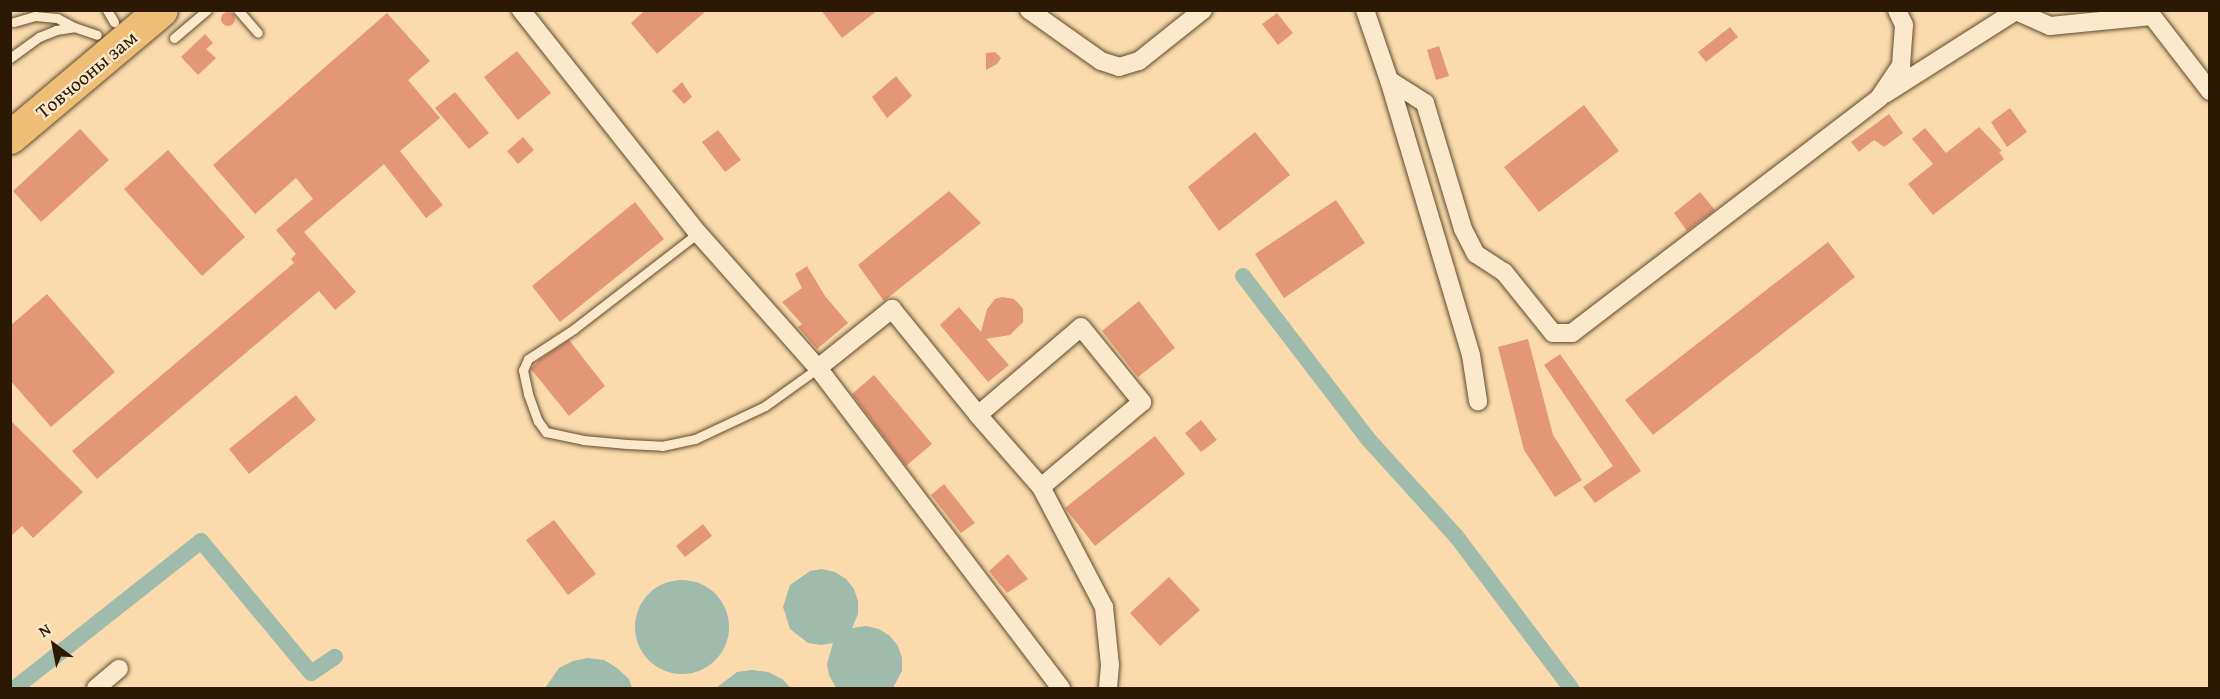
<!DOCTYPE html>
<html>
<head>
<meta charset="utf-8">
<style>
  body { margin:0 }
  #map { position:relative; width:2220px; height:699px; overflow:hidden; background:#fbdbad; font-family:"Gentium Book Plus",serif }
  div>[style] { position:absolute }
  .water>* { inset:0; background:#9fbbab }
  .round { border-radius:50% }
  .canal>* { height:16px; margin:-8px; padding:0 8px; transform-origin:8px; border-radius:8px; background:#9fbbab }
  .building>* { inset:0; background:#e39776 }
  .roads { filter:drop-shadow(0 0 2px #604a2e) drop-shadow(0 0 2px #604a2e) }
  .lane>* { height:9px; margin:-4.5px; padding:0 4.5px; transform-origin:4.5px; border-radius:4.5px; background:#fce8ca }
  .street>* { height:18px; margin:-9px; padding:0 9px; transform-origin:9px; border-radius:9px; background:#fce8ca }
  .highway>* { height:33px; margin:-16.5px; padding:0 16.5px; transform-origin:16.5px; border-radius:16.5px; background:#eebe76 }
  span { translate:-50% -50%; white-space:nowrap; text-align:center; line-height:1.15; -webkit-text-stroke:4.5px #fce8ca; paint-order:stroke }
  .street-label { font-size:20px; color:#2c1903 }
  .frame { position:absolute; inset:0; border:12px solid #2c1903; pointer-events:none }
  .north { position:absolute; left:24px; top:615px; width:60px; height:60px; -webkit-text-stroke:4px #fce8ca; paint-order:stroke; rotate:328deg; font-size:16px; font-weight:700; line-height:24px; text-align:center; color:#2c1903 }
  .north::after { content:''; display:block; margin:auto; width:21px; height:27px; background:#2c1903; clip-path:polygon(50% 0,100% 100%,50% 72%,0 100%) }
</style>
</head>
<body>
<div id="map">
  <div class="water">
    <div style="clip-path:polygon(822px 569px,835px 572px,846px 579px,854px 589px,858px 601px,858px 614px,852px 628px,866px 626px,879px 629px,890px 636px,898px 646px,902px 658px,902px 671px,893px 688px,836px 688px,829px 675px,827px 664px,833px 643px,821px 645px,808px 643px,790px 629px,783px 607px,790px 585px,810px 571px)"></div>
    <div class="round" style="left:635px;top:580px;width:94px;height:94px"></div>
    <div style="clip-path:polygon(588px 658px,604px 660px,617px 668px,629px 679px,632px 688px,545px 688px,559px 668px,573px 661px)"></div>
    <div style="clip-path:polygon(752px 670px,768px 672px,782px 679px,791px 688px,716px 688px,737px 672px)"></div>
  </div>
  <div class="canal">
    <div style="left:1243px;top:276px;width:205px;rotate:52.5deg"></div>
    <div style="left:1368px;top:439px;width:131px;rotate:47.8deg"></div>
    <div style="left:1456px;top:536px;width:191px;rotate:52.9deg"></div>
    <div style="left:15px;top:688px;width:237px;rotate:-38.3deg"></div>
    <div style="left:201px;top:541px;width:172px;rotate:50.2deg"></div>
    <div style="left:311px;top:673px;width:29px;rotate:-34deg"></div>
  </div>
  <div class="building">
    <div style="clip-path:polygon(645px 10px,707px 10px,657px 54px,631px 23px)"></div>
    <div style="clip-path:polygon(821px 10px,878px 10px,842px 38px)"></div>
    <div class="round" style="left:221px;top:12px;width:14px;height:14px"></div>
    <div style="clip-path:polygon(387px 13px,430px 61px,408px 80px,440px 118px,400px 151px,443px 205px,426px 218px,384px 164px,304px 232px,356px 292px,335px 310px,319px 291px,97px 479px,72px 451px,294px 263px,291px 259px,296px 254px,276px 230px,313px 199px,296px 178px,255px 214px,213px 165px)"></div>
    <div style="clip-path:polygon(1277px 13px,1293px 33px,1278px 45px,1262px 24px)"></div>
    <div style="clip-path:polygon(1730px 27px,1738px 37px,1706px 62px,1698px 52px)"></div>
    <div style="clip-path:polygon(205px 34px,213px 43px,206px 49px,216px 58px,198px 75px,181px 57px)"></div>
    <div style="clip-path:polygon(1439px 46px,1449px 76px,1436px 80px,1427px 50px)"></div>
    <div style="clip-path:polygon(517px 51px,551px 93px,518px 120px,484px 77px)"></div>
    <div style="clip-path:polygon(995px 52px,1001px 58px,997px 64px,986px 70px,986px 53px)"></div>
    <div style="clip-path:polygon(896px 76px,912px 96px,887px 118px,872px 97px)"></div>
    <div style="clip-path:polygon(682px 82px,692px 97px,684px 104px,672px 91px)"></div>
    <div style="clip-path:polygon(455px 92px,489px 133px,469px 149px,435px 108px)"></div>
    <div style="clip-path:polygon(1584px 105px,1619px 151px,1539px 212px,1504px 167px)"></div>
    <div style="clip-path:polygon(2010px 108px,2027px 132px,2007px 147px,1991px 122px)"></div>
    <div style="clip-path:polygon(1889px 114px,1903px 133px,1884px 147px,1874px 140px,1859px 152px,1851px 142px)"></div>
    <div style="clip-path:polygon(1979px 127px,2002px 151px,1999px 152px,2004px 159px,1933px 215px,1908px 184px,1933px 164px,1912px 139px,1925px 128px,1946px 153px)"></div>
    <div style="clip-path:polygon(80px 129px,109px 160px,41px 222px,13px 191px)"></div>
    <div style="clip-path:polygon(718px 130px,741px 160px,725px 172px,702px 142px)"></div>
    <div style="clip-path:polygon(1255px 132px,1290px 175px,1219px 231px,1188px 187px)"></div>
    <div style="clip-path:polygon(523px 137px,534px 150px,518px 164px,507px 151px)"></div>
    <div style="clip-path:polygon(168px 150px,245px 237px,202px 276px,124px 189px)"></div>
    <div style="clip-path:polygon(949px 191px,981px 223px,884px 301px,858px 265px)"></div>
    <div style="clip-path:polygon(1700px 192px,1715px 210px,1687px 231px,1674px 213px)"></div>
    <div style="clip-path:polygon(1336px 200px,1365px 243px,1284px 298px,1255px 254px)"></div>
    <div style="clip-path:polygon(635px 202px,664px 239px,560px 322px,532px 286px)"></div>
    <div style="clip-path:polygon(1828px 242px,1855px 277px,1653px 435px,1625px 400px)"></div>
    <div style="clip-path:polygon(807px 266px,825px 296px,848px 323px,817px 349px,798px 327px,802px 324px,782px 302px,802px 288px,795px 274px)"></div>
    <div style="clip-path:polygon(47px 294px,115px 372px,51px 427px,10px 380px,10px 326px)"></div>
    <div style="clip-path:polygon(1002px 297px,1014px 299px,1019px 304px,1023px 309px,1023px 322px,1010px 335px,986px 339px,1009px 365px,988px 382px,940px 325px,959px 307px,981px 332px,987px 309px,995px 299px)"></div>
    <div style="clip-path:polygon(1139px 301px,1175px 348px,1138px 377px,1102px 331px)"></div>
    <div style="clip-path:polygon(1528px 339px,1553px 435px,1582px 480px,1555px 497px,1524px 450px,1498px 347px)"></div>
    <div style="clip-path:polygon(569px 340px,605px 386px,569px 416px,531px 369px,539px 360px)"></div>
    <div style="clip-path:polygon(1560px 354px,1641px 471px,1595px 503px,1583px 487px,1613px 466px,1544px 365px)"></div>
    <div style="clip-path:polygon(874px 375px,932px 444px,906px 466px,852px 394px)"></div>
    <div style="clip-path:polygon(296px 395px,316px 420px,249px 474px,229px 449px)"></div>
    <div style="clip-path:polygon(10px 420px,83px 492px,33px 538px,22px 526px,10px 537px)"></div>
    <div style="clip-path:polygon(1201px 420px,1217px 440px,1201px 452px,1185px 433px)"></div>
    <div style="clip-path:polygon(1155px 436px,1185px 474px,1095px 546px,1065px 508px)"></div>
    <div style="clip-path:polygon(944px 484px,975px 523px,961px 533px,931px 495px)"></div>
    <div style="clip-path:polygon(554px 520px,596px 574px,568px 595px,526px 540px)"></div>
    <div style="clip-path:polygon(703px 524px,712px 536px,685px 557px,676px 546px)"></div>
    <div style="clip-path:polygon(1008px 554px,1028px 579px,1007px 593px,989px 571px)"></div>
    <div style="clip-path:polygon(1169px 577px,1200px 610px,1160px 646px,1130px 613px)"></div>
  </div>
  <div class="roads">
    <div class="lane">
      <div style="left:107px;top:10px;width:14px;rotate:60deg"></div>
      <div style="left:238px;top:10px;width:30px;rotate:49deg"></div>
      <div style="left:14px;top:22px;width:22px;rotate:-16deg"></div>
      <div style="left:35px;top:16px;width:22px;rotate:5deg"></div>
      <div style="left:57px;top:18px;width:19px;rotate:28deg"></div>
      <div style="left:174px;top:38px;width:43px;rotate:-40.3deg"></div>
      <div style="left:10px;top:58px;width:36px;rotate:-36deg"></div>
      <div style="left:39px;top:37px;width:18px;rotate:-22deg"></div>
      <div style="left:56px;top:30px;width:18px;rotate:-9deg"></div>
      <div style="left:74px;top:27px;width:24px;rotate:19deg"></div>
      <div style="left:698px;top:233px;width:157px;rotate:142.3deg"></div>
      <div style="left:574px;top:329px;width:55px;rotate:146.9deg"></div>
      <div style="left:528px;top:359px;width:12px;rotate:114deg"></div>
      <div style="left:523px;top:370px;width:25px;rotate:78deg"></div>
      <div style="left:528px;top:394px;width:29px;rotate:70deg"></div>
      <div style="left:538px;top:421px;width:14px;rotate:54deg"></div>
      <div style="left:546px;top:432px;width:38px;rotate:12deg"></div>
      <div style="left:583px;top:440px;width:44px;rotate:5.2deg"></div>
      <div style="left:627px;top:444px;width:35px;rotate:3deg"></div>
      <div style="left:662px;top:446px;width:34px;rotate:-12deg"></div>
      <div style="left:695px;top:439px;width:77px;rotate:-25.2deg"></div>
      <div style="left:765px;top:406px;width:65px;rotate:-35.6deg"></div>
    </div>
    <div class="street">
      <div style="left:521px;top:10px;width:285px;rotate:51.6deg"></div>
      <div style="left:698px;top:233px;width:181px;rotate:48.4deg"></div>
      <div style="left:818px;top:368px;width:402px;rotate:52.8deg"></div>
      <div style="left:1029px;top:10px;width:88px;rotate:35.3deg"></div>
      <div style="left:1101px;top:61px;width:19px;rotate:18deg"></div>
      <div style="left:1119px;top:67px;width:21px;rotate:-17deg"></div>
      <div style="left:1139px;top:61px;width:82px;rotate:-38.6deg"></div>
      <div style="left:1365px;top:10px;width:74px;rotate:71.1deg"></div>
      <div style="left:1389px;top:80px;width:287px;rotate:73.4deg"></div>
      <div style="left:1471px;top:355px;width:47px;rotate:81.3deg"></div>
      <div style="left:1389px;top:80px;width:43px;rotate:32.6deg"></div>
      <div style="left:1425px;top:103px;width:132px;rotate:73.2deg"></div>
      <div style="left:1463px;top:229px;width:28px;rotate:63deg"></div>
      <div style="left:1476px;top:254px;width:33px;rotate:33deg"></div>
      <div style="left:1504px;top:272px;width:78px;rotate:51.2deg"></div>
      <div style="left:1553px;top:333px;width:19px"></div>
      <div style="left:1572px;top:333px;width:387px;rotate:-37.4deg"></div>
      <div style="left:1879px;top:98px;width:40px;rotate:-56deg"></div>
      <div style="left:1901px;top:65px;width:40px;rotate:-85.7deg"></div>
      <div style="left:1904px;top:25px;width:17px;rotate:-115deg"></div>
      <div style="left:1885px;top:94px;width:155px;rotate:-32.4deg"></div>
      <div style="left:2016px;top:11px;width:37px;rotate:24deg"></div>
      <div style="left:2050px;top:26px;width:102px;rotate:-5.6deg"></div>
      <div style="left:2152px;top:16px;width:95px;rotate:52.3deg"></div>
      <div style="left:818px;top:368px;width:95px;rotate:-38.6deg"></div>
      <div style="left:892px;top:309px;width:136px;rotate:50.9deg"></div>
      <div style="left:978px;top:415px;width:135px;rotate:-40.5deg"></div>
      <div style="left:1081px;top:327px;width:97px;rotate:50.9deg"></div>
      <div style="left:1142px;top:402px;width:132px;rotate:139.9deg"></div>
      <div style="left:1041px;top:487px;width:96px;rotate:-131.2deg"></div>
      <div style="left:1041px;top:487px;width:136px;rotate:62.3deg"></div>
      <div style="left:1104px;top:607px;width:58px;rotate:84.1deg"></div>
      <div style="left:1110px;top:665px;width:23px;rotate:95deg"></div>
      <div style="left:96px;top:688px;width:30px;rotate:-40deg"></div>
    </div>
    <div class="highway">
      <div style="left:10px;top:137px;width:197px;rotate:-40.1deg"></div>
    </div>
  </div>
  <div class="street-label">
    <span style="left:86px;top:74px;rotate:-40deg">Товчооны зам</span>
  </div>
  <div class="frame"></div>
  <div class="north">N</div>
</div>
</body>
</html>
